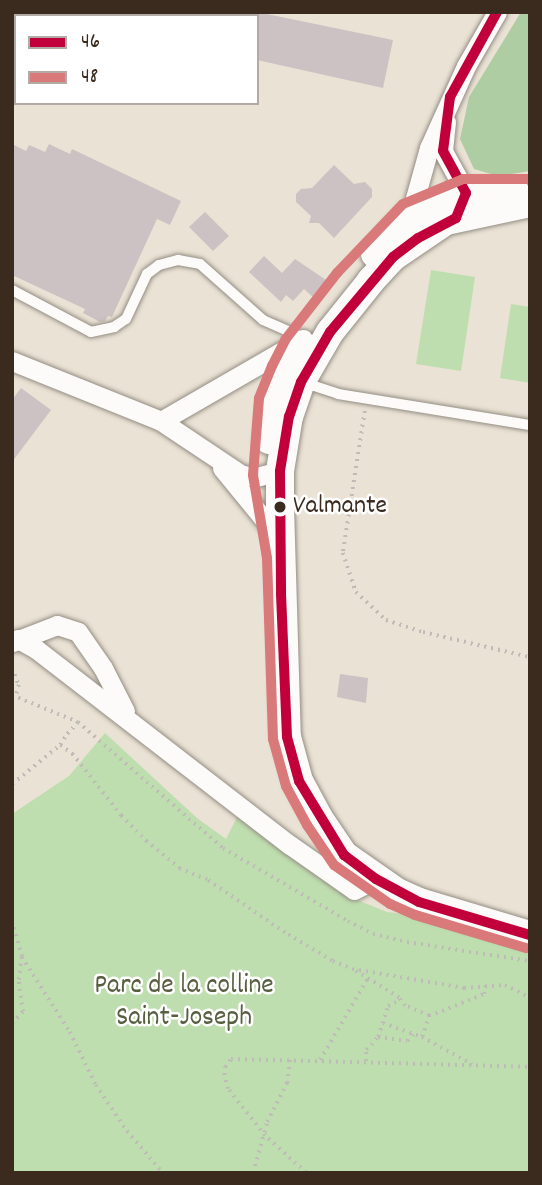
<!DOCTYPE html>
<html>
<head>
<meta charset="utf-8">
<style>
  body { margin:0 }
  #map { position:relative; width:542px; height:1185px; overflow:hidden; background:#eae2d4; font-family:Dekko,sans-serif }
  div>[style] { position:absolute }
  .green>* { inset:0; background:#bfdeaf }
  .forest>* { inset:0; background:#aecda2 }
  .building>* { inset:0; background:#cdc2c3 }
  .path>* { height:3.5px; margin-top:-1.75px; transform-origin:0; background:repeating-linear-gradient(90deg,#bfbcb8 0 2px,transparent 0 7px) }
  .roads { filter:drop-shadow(0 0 2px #938d84) drop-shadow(0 0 2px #938d84) }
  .lane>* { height:10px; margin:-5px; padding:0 5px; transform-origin:5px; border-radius:5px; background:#fcfbf9 }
  .street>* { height:19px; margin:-9.5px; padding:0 9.5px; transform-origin:9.5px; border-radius:9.5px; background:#fcfbf9 }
  .secondary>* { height:28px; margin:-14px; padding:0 14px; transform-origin:14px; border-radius:14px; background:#fcfbf9 }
  .bus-1>* { height:10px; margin:-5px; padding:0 5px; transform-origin:5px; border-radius:5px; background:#c1003b }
  .bus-2>* { height:10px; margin:-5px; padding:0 5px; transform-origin:5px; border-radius:5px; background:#d9797a }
  .dots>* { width:19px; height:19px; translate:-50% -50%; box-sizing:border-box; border:4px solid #fff; border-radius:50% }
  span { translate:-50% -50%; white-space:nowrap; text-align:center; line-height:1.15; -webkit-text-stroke:5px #fff; paint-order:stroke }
  .bus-label { font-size:26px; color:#3b2a1e }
  .left { translate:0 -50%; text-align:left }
  .park-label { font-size:28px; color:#585f40 }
  .frame { position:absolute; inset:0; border:14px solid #3b2a1e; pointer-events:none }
  .legend { position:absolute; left:14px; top:14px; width:245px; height:91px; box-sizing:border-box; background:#fff; border:2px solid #b1aaa5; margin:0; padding:9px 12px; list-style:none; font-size:21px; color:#3b2a1e }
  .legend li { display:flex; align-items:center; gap:14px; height:35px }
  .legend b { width:35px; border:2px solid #b1aaa5 }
</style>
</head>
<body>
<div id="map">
  <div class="green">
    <div style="clip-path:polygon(431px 270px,475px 277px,461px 371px,416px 364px)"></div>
    <div style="clip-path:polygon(511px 304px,530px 307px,530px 383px,500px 378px)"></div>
    <div style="clip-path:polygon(105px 733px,197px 818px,226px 839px,238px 815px,332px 887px,355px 899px,387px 912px,443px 919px,530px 943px,530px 1173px,12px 1173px,12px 814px,69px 776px)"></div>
  </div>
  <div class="forest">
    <div style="clip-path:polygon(521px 12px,530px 12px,530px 171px,498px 176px,474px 169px,460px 139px,469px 97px)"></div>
  </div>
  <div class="building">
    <div style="clip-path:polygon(257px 12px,393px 40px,383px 88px,257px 60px)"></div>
    <div style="clip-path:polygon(12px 144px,26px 151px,29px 145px,45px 152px,49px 144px,70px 154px,72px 149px,181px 201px,170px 225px,157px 219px,112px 317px,108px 316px,105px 321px,100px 322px,83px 313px,85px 309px,12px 275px)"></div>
    <div style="clip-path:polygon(334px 165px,354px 184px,365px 182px,372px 189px,372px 197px,334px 238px,319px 223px,309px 223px,311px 216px,296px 202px,296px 194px,301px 189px,312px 188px)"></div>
    <div style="clip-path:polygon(205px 212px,229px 236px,213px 251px,189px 227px)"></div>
    <div style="clip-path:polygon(264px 256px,282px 273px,295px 259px,329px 282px,315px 299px,304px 289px,293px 301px,286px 295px,281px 302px,249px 272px)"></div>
    <div style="clip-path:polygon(21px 388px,51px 410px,12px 462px,12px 400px)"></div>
    <div style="clip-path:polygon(340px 674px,368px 678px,366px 703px,337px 697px)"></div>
  </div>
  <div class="path">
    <div style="left:365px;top:411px;width:144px;rotate:98.8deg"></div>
    <div style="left:343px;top:553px;width:41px;rotate:71.6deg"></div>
    <div style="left:356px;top:592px;width:41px;rotate:43deg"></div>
    <div style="left:386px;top:620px;width:39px;rotate:18deg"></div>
    <div style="left:423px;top:632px;width:110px;rotate:13.2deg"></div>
    <div style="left:12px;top:668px;width:18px;rotate:68deg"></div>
    <div style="left:19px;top:685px;width:11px;rotate:105deg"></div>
    <div style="left:12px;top:695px;width:71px;rotate:22.2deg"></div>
    <div style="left:12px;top:784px;width:62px;rotate:-39.1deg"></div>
    <div style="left:12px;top:921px;width:37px;rotate:74deg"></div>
    <div style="left:22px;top:957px;width:25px;rotate:97deg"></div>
    <div style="left:19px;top:982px;width:30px;rotate:82deg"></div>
    <div style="left:23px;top:1012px;width:16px;rotate:133deg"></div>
    <div style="left:22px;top:957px;width:89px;rotate:57.4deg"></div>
    <div style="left:70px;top:1032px;width:59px;rotate:63.9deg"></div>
    <div style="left:96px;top:1085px;width:55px;rotate:56deg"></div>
    <div style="left:127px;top:1131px;width:55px;rotate:49.4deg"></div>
    <div style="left:359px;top:970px;width:107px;rotate:9.7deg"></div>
    <div style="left:464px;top:988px;width:41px;rotate:-4.2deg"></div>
    <div style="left:505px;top:985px;width:28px;rotate:27deg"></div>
    <div style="left:429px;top:1016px;width:59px;rotate:-21.8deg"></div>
    <div style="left:484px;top:994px;width:8px;rotate:-83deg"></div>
    <div style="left:383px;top:1023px;width:41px;rotate:19.7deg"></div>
    <div style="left:422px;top:1037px;width:57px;rotate:28.4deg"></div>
    <div style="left:378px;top:1037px;width:29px;rotate:8deg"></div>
    <div style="left:407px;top:1041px;width:9px;rotate:-49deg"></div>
    <div style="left:422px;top:1037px;width:22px;rotate:-72deg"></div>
    <div style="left:429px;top:1016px;width:26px;rotate:-157deg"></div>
    <div style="left:405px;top:1006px;width:10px;rotate:-127deg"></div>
    <div style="left:399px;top:998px;width:53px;rotate:-148.1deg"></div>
    <div style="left:354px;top:970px;width:24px;rotate:-158deg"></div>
    <div style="left:332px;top:961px;width:55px;rotate:-149.2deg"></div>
    <div style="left:285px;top:933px;width:94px;rotate:-145.8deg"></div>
    <div style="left:207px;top:880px;width:29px;rotate:-158deg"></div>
    <div style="left:180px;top:869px;width:43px;rotate:-140.7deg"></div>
    <div style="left:147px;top:842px;width:37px;rotate:-135deg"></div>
    <div style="left:121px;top:816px;width:78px;rotate:-128.2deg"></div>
    <div style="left:73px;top:755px;width:16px;rotate:-142deg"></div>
    <div style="left:60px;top:745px;width:13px;rotate:-58deg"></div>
    <div style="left:67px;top:734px;width:16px;rotate:-47deg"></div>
    <div style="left:78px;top:722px;width:192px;rotate:41deg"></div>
    <div style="left:223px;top:848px;width:145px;rotate:30.3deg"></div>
    <div style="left:348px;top:921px;width:28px;rotate:27deg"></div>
    <div style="left:373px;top:934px;width:35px;rotate:13deg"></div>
    <div style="left:407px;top:942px;width:124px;rotate:8.8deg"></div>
    <div style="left:320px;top:1060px;width:95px;rotate:-59.7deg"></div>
    <div style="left:366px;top:1061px;width:11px;rotate:-90deg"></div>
    <div style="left:366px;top:1050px;width:18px;rotate:-47deg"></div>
    <div style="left:378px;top:1037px;width:33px;rotate:-72deg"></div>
    <div style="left:388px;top:1006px;width:13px;rotate:-27deg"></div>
    <div style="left:253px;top:1173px;width:53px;rotate:-74.6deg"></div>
    <div style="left:267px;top:1122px;width:44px;rotate:-62.9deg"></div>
    <div style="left:287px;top:1083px;width:23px;rotate:-83deg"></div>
    <div style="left:306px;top:1173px;width:55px;rotate:-137.9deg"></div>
    <div style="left:265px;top:1136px;width:60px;rotate:-128.2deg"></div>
    <div style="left:228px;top:1089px;width:15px;rotate:-106deg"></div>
    <div style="left:224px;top:1075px;width:8px;rotate:-83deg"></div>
    <div style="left:225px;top:1067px;width:10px;rotate:-53deg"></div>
    <div style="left:231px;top:1059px;width:299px;rotate:1.5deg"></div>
  </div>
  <div class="roads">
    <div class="lane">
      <div style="left:12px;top:290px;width:89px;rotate:28deg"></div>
      <div style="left:91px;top:332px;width:24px;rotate:-12deg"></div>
      <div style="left:114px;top:327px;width:14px;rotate:-34deg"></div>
      <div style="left:126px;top:319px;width:50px;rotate:-65deg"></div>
      <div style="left:147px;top:274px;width:15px;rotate:-37deg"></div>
      <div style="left:159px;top:265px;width:20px;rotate:-15deg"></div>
      <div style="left:178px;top:260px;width:22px;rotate:10deg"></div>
      <div style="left:200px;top:264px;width:84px;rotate:41.6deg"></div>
      <div style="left:263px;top:320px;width:45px;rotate:23.7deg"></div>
      <div style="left:302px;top:382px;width:38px;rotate:18deg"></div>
      <div style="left:338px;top:394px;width:194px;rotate:9.2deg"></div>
    </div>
    <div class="street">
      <div style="left:446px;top:122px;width:29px;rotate:96deg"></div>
      <div style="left:443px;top:151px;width:48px;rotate:61.3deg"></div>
      <div style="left:466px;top:193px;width:12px;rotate:114deg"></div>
      <div style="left:418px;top:217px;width:8px;rotate:-173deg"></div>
      <div style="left:410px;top:216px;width:71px;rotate:-74.4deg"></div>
      <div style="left:429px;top:148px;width:90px;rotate:-65.7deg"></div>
      <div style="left:466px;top:66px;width:62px;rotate:-60.1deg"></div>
      <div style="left:12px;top:361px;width:161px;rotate:21.9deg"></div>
      <div style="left:161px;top:421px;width:97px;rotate:33.7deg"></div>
      <div style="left:242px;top:475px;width:14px;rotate:8deg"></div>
      <div style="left:256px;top:477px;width:25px;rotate:-14deg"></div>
      <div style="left:161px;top:421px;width:164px;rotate:-30deg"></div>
      <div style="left:222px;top:468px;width:85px;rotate:50.7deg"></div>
      <div style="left:18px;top:639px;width:21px;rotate:29deg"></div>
      <div style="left:36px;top:649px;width:321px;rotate:37.7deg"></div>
      <div style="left:290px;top:845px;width:78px;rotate:35.1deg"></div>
      <div style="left:354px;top:890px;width:25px;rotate:-27deg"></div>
      <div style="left:13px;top:642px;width:47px;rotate:-21.1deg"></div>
      <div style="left:57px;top:625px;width:22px;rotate:18deg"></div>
      <div style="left:78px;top:632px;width:44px;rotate:55.2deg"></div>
      <div style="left:103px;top:668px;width:48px;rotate:62.9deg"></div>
    </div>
    <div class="secondary">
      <div style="left:530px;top:203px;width:86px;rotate:167.9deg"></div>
      <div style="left:446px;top:221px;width:64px;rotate:145.8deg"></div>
      <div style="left:393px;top:257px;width:33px;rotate:133deg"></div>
      <div style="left:371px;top:281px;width:65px;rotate:128.8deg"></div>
      <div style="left:330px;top:332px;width:58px;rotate:120.1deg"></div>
      <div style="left:301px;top:382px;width:36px;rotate:109deg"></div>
      <div style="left:289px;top:416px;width:56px;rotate:99.3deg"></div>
      <div style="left:280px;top:471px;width:36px;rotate:90deg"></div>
      <div style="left:280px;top:507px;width:230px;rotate:88.3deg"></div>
      <div style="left:287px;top:737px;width:46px;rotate:74.7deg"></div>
      <div style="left:299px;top:781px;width:42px;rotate:61.6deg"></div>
      <div style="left:319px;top:818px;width:45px;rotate:56deg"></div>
      <div style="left:344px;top:855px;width:65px;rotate:34.9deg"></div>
      <div style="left:397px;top:892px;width:24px;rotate:24deg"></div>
      <div style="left:419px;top:902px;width:116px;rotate:16.6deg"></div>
      <div style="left:375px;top:254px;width:52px;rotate:-47.4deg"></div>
      <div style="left:410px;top:216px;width:61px;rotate:-22.3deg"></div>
      <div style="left:466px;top:193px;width:50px"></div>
      <div style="left:269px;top:440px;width:39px;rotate:-84deg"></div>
      <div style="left:273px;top:401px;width:60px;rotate:-65.2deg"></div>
    </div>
  </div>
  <div class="bus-1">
    <div style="left:497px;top:12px;width:97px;rotate:118.9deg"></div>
    <div style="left:450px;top:97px;width:54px;rotate:97.4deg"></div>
    <div style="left:443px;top:151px;width:48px;rotate:61.3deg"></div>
    <div style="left:466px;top:193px;width:27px;rotate:112deg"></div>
    <div style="left:456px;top:218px;width:43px;rotate:152.2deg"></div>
    <div style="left:418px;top:238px;width:31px;rotate:143deg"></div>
    <div style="left:393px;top:257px;width:98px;rotate:130deg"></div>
    <div style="left:330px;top:332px;width:58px;rotate:120.1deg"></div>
    <div style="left:301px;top:382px;width:36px;rotate:109deg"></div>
    <div style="left:289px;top:416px;width:56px;rotate:99.3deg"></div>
    <div style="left:280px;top:471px;width:123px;rotate:89.5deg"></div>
    <div style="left:281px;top:594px;width:143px;rotate:87.6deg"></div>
    <div style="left:287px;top:737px;width:46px;rotate:74.7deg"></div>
    <div style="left:299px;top:781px;width:87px;rotate:58.7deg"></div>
    <div style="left:344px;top:855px;width:40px;rotate:37deg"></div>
    <div style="left:376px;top:879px;width:49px;rotate:28.1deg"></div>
    <div style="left:419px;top:902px;width:116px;rotate:16.6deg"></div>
  </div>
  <div class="bus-2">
    <div style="left:526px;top:948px;width:116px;rotate:-163.4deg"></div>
    <div style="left:415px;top:915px;width:27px;rotate:-156deg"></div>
    <div style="left:390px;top:904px;width:68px;rotate:-145.1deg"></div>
    <div style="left:334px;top:865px;width:48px;rotate:-124deg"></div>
    <div style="left:307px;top:825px;width:44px;rotate:-118.3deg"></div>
    <div style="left:286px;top:786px;width:49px;rotate:-105.5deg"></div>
    <div style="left:273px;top:739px;width:181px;rotate:-91.9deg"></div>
    <div style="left:267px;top:558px;width:84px;rotate:-99.6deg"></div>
    <div style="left:253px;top:475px;width:77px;rotate:-85.5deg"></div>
    <div style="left:259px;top:398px;width:35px;rotate:-68deg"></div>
    <div style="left:272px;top:366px;width:29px;rotate:-63deg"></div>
    <div style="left:285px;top:340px;width:85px;rotate:-52.2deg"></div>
    <div style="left:337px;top:273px;width:95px;rotate:-46.3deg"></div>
    <div style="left:403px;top:204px;width:65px;rotate:-22.6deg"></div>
    <div style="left:463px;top:179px;width:67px"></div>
  </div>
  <div class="dots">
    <div style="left:280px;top:507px;background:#3b2a1e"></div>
  </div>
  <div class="bus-label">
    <span class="left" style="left:293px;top:507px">Valmante</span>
  </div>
  <div class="park-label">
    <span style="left:184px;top:1003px">Parc de la colline<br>Saint-Joseph</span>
  </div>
  <div class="frame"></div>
  <ul class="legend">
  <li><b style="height:9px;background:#c1003b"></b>46</li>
  <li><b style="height:9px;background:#d9797a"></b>48</li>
  </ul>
</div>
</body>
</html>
